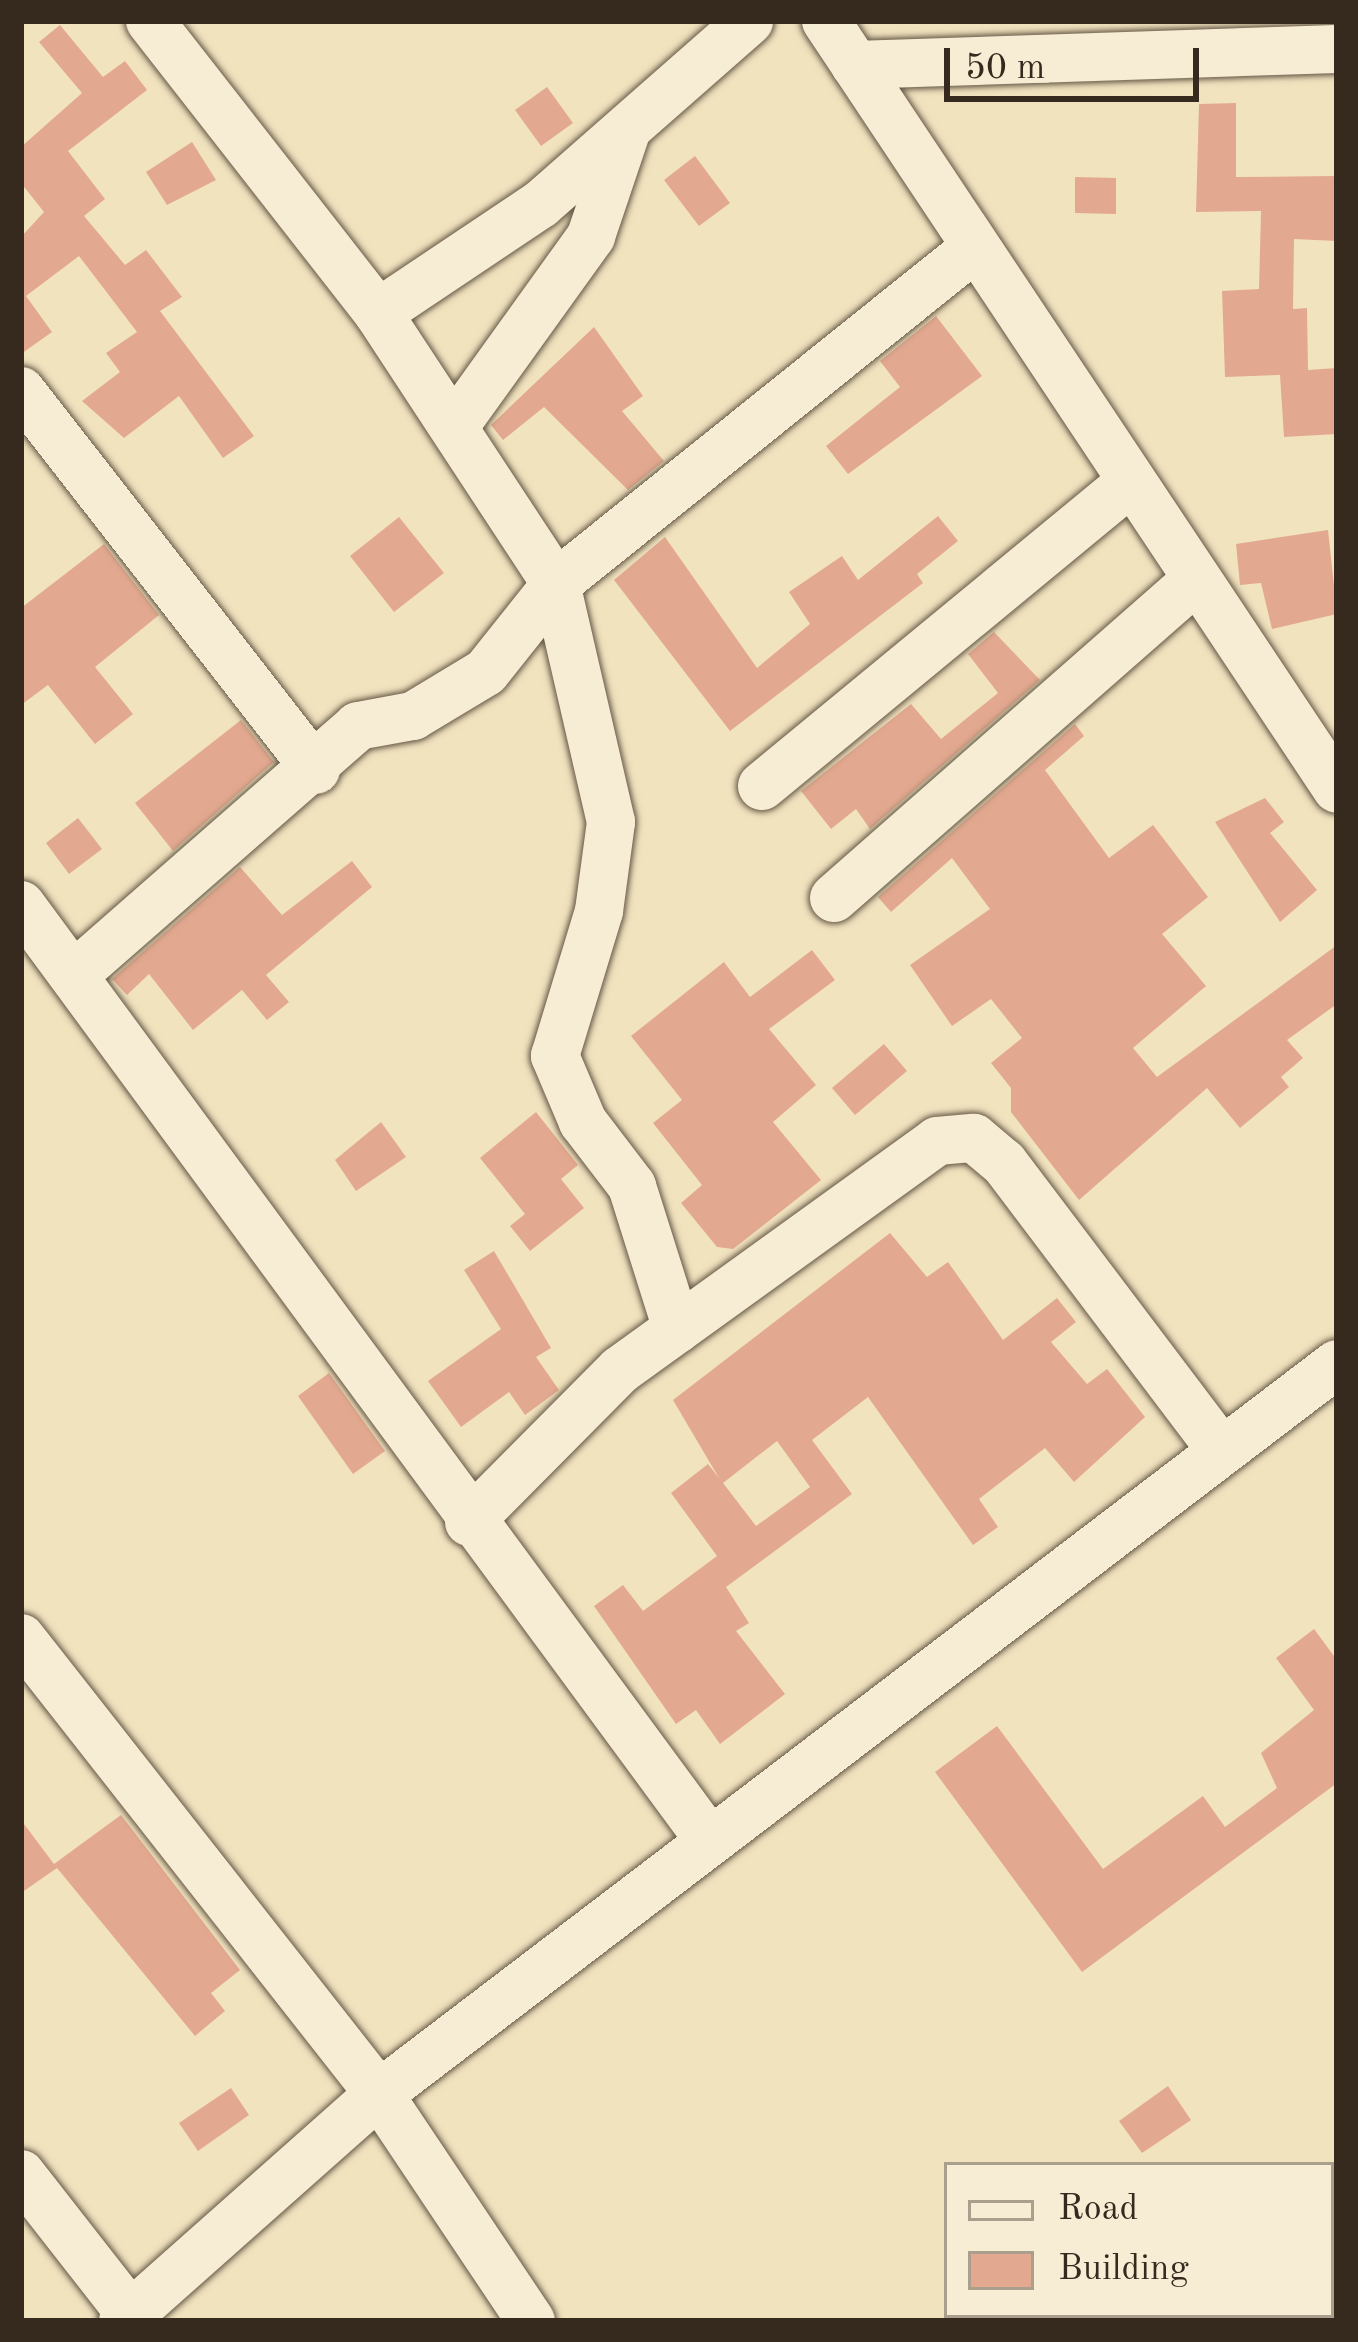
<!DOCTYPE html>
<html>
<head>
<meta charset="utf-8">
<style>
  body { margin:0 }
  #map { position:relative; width:1358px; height:2342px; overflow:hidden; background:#f2e3bf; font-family:"Old Standard TT",serif }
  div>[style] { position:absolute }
  .building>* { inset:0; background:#e3a990 }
  .roads { filter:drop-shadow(0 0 3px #655846) drop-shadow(0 0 3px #655846) }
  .minor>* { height:48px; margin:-24px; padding:0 24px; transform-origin:24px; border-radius:24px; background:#f7edd5 }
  span { translate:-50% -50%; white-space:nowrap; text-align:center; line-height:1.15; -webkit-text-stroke:9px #f7edd5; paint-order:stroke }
  .frame { position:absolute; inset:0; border:24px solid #362a1e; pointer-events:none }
  .legend { position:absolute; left:944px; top:2162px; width:390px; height:156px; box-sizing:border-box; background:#f7edd5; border:3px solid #aa9f8c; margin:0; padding:15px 21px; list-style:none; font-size:36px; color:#362a1e }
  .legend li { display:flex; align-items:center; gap:24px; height:60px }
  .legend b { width:60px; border:3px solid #aa9f8c }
  .scale { position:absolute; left:944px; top:48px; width:255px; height:54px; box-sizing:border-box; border:6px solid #362a1e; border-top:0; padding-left:15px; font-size:36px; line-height:42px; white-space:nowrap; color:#362a1e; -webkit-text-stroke:9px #f7edd5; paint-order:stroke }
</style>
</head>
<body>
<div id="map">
  <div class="building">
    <div style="clip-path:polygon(60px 25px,103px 77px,125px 61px,147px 90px,68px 151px,105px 199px,84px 216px,125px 265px,146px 250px,182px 297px,160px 311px,254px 436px,223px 458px,179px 396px,124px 438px,82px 401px,120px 372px,106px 353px,137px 332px,79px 256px,26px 296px,52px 332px,21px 354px,21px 237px,44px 212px,21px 183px,21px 147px,82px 93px,39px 42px)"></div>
    <div style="clip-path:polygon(547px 87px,573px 123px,541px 146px,515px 110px)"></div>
    <div style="clip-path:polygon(1236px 103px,1236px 177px,1337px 176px,1337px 241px,1294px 239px,1293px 309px,1307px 308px,1308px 370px,1337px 368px,1337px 434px,1284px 437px,1280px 375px,1225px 377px,1222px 291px,1259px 289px,1261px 211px,1196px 212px,1199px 104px)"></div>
    <div style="clip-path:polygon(192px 142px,216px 180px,167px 205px,146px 172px)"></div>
    <div style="clip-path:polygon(695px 156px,730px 203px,699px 226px,664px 180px)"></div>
    <div style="clip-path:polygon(1075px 177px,1116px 178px,1116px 214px,1075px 213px)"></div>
    <div style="clip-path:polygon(936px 316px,982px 376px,848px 474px,826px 446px,900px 387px,880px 361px)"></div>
    <div style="clip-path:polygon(594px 327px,643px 396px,622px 411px,664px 461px,628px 490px,544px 407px,503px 440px,491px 425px)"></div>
    <div style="clip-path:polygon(938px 516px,958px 541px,917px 574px,923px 583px,730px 731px,614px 580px,665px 537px,757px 668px,810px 624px,789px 592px,842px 556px,858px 580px)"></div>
    <div style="clip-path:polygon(399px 517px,444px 573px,394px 612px,350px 556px)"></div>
    <div style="clip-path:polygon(1328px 530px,1337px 614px,1272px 629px,1261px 583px,1240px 585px,1236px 544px)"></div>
    <div style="clip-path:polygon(104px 544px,159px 615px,95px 667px,133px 714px,95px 744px,48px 685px,21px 705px,21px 608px)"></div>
    <div style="clip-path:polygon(994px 632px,1040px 680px,870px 829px,856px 809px,831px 829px,801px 791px,911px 704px,941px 739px,998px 693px,968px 654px)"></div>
    <div style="clip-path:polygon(241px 720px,274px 762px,173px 851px,135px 803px)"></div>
    <div style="clip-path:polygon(1075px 724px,1084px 736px,1045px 770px,1109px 858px,1153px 825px,1208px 897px,1162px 934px,1206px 986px,1133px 1048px,1157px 1077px,1337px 945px,1337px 1004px,1287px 1040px,1303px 1058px,1281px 1077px,1289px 1087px,1240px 1128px,1207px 1088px,1079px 1200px,1011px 1112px,1011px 1088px,991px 1063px,1022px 1038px,991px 999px,952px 1026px,910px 965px,990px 909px,952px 858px,891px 912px,878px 897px)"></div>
    <div style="clip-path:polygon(1265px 798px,1284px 822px,1270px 833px,1317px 890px,1280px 922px,1215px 822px)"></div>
    <div style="clip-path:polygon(78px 818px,102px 849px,69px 874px,46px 843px)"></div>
    <div style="clip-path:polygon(352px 861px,372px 887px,266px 975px,289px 1002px,267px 1020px,242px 990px,193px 1030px,149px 974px,127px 995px,112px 979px,240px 867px,282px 915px)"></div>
    <div style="clip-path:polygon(812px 950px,835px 980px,769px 1029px,816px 1085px,773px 1122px,821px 1180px,733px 1249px,717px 1247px,681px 1203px,702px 1185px,653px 1123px,682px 1100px,631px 1036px,724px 962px,750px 997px)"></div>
    <div style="clip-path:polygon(884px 1044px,907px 1071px,855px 1115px,832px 1088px)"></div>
    <div style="clip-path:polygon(536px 1112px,578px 1165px,561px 1179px,584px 1208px,530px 1251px,510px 1226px,525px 1214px,480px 1158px)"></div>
    <div style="clip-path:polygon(381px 1122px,406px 1157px,356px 1191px,335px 1160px)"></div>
    <div style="clip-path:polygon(evenodd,890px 1233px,927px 1277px,948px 1262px,1003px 1340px,1057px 1298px,1076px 1322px,1051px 1342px,1087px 1384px,1107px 1369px,1145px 1417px,1074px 1482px,1045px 1448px,979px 1499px,998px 1527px,973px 1545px,868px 1397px,812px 1440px,852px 1494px,726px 1587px,749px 1623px,736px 1631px,785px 1694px,720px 1744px,696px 1710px,676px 1724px,594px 1606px,623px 1585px,643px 1611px,717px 1556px,671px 1493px,708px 1464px,719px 1478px,673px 1400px,890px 1233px,777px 1441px,810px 1487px,756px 1526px,723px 1483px,777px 1441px)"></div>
    <div style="clip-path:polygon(494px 1251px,551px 1348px,536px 1357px,559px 1390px,525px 1415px,509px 1392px,461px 1427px,428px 1381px,501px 1329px,464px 1270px)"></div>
    <div style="clip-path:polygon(329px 1373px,385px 1451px,353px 1474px,298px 1396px)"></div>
    <div style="clip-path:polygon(1314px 1629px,1337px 1660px,1337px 1783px,1082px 1972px,935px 1772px,997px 1726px,1103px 1869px,1203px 1796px,1225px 1827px,1277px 1788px,1261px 1753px,1314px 1710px,1276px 1658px)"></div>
    <div style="clip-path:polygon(121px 1815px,240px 1970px,211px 1993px,225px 2011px,195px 2036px,57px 1868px,21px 1893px,21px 1820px,54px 1864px)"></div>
    <div style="clip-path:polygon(1168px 2086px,1191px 2120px,1142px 2153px,1119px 2121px)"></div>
    <div style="clip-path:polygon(231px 2088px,249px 2115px,198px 2151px,179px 2123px)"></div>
  </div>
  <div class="roads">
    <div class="minor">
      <div style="left:150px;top:21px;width:370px;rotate:52deg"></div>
      <div style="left:826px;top:21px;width:922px;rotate:56.36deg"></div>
      <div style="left:855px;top:65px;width:482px;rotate:-1.9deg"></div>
      <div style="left:21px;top:391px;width:480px;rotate:52.1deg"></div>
      <div style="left:454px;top:427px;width:235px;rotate:-54.3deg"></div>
      <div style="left:591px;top:236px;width:110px;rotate:-71.4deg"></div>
      <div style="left:762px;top:786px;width:477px;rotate:-39.5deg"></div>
      <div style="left:834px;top:898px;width:479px;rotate:-41.3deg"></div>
      <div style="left:21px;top:905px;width:1161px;rotate:53.65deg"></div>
      <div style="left:75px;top:974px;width:376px;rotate:-41.2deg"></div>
      <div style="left:358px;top:726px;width:56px;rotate:-10.3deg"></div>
      <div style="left:413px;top:716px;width:85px;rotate:-31.1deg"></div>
      <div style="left:486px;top:672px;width:112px;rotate:-51.5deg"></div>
      <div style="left:556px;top:584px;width:533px;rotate:-38.76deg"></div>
      <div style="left:677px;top:1329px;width:150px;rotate:-107.5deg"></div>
      <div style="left:632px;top:1186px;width:81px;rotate:-127.4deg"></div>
      <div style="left:583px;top:1122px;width:72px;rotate:-113deg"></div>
      <div style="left:555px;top:1056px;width:152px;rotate:-73.1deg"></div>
      <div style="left:599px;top:911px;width:90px;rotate:-82.3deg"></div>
      <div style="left:611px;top:822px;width:244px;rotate:-103deg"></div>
      <div style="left:556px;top:584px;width:324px;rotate:-123.3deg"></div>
      <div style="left:378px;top:313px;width:196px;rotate:-33.8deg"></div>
      <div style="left:541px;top:204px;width:277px;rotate:-41.3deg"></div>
      <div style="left:469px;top:1522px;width:214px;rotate:-45.2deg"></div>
      <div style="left:620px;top:1370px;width:391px;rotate:-35.8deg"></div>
      <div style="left:937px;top:1141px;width:37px;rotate:-5deg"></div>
      <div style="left:974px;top:1138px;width:39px;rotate:40deg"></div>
      <div style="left:1004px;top:1163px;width:358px;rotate:52.9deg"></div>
      <div style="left:21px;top:1638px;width:580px;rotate:51.86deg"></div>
      <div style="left:379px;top:2094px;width:273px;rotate:56.2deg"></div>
      <div style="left:21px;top:2174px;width:179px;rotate:52deg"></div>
      <div style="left:123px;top:2321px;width:342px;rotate:-41.6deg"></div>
      <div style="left:379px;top:2094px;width:1204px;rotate:-37.31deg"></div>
    </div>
  </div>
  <div class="frame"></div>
  <ul class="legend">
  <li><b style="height:15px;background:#f7edd5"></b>Road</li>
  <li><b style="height:33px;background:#e3a990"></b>Building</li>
  </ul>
  <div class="scale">50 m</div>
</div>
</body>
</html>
